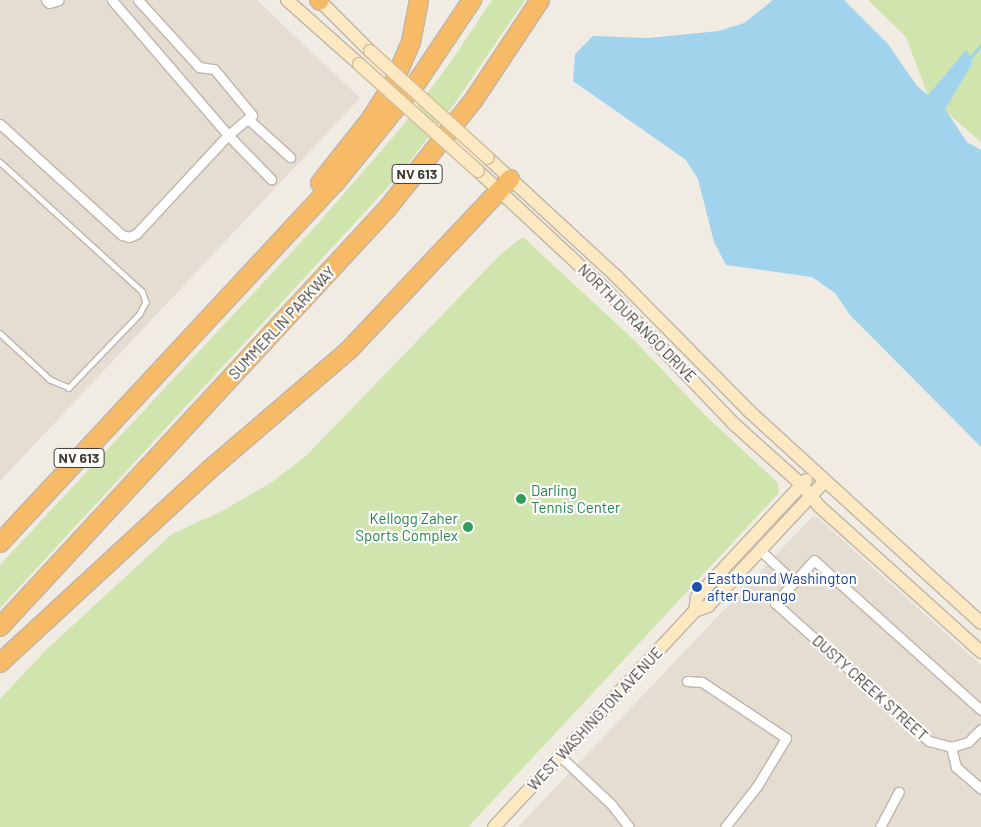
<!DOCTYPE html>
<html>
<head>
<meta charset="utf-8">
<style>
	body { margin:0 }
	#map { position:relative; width:981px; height:827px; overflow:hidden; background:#f1ece3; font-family:Barlow,sans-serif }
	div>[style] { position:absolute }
	.residential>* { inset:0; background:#e5ddd2 }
	.green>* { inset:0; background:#d0e4ad }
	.water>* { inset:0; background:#a1d4ec }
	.stream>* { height:3px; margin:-1.5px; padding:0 1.5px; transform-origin:1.5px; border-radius:1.5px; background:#a1d4ec }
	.roads { filter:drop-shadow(1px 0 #bfb5a9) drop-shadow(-1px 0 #bfb5a9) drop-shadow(0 1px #bfb5a9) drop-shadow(0 -1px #bfb5a9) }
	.lane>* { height:4.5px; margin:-2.25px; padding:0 2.25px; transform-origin:2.25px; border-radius:2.25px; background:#fff }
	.street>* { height:9px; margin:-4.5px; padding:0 4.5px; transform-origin:4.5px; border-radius:4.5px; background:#fff }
	.secondary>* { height:12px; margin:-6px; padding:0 6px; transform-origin:6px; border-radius:6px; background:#fce9c2 }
	.highway>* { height:18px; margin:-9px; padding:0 9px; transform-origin:9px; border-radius:9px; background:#f7bb68 }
	.bridges { filter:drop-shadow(1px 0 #d2bd97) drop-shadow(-1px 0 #d2bd97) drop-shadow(0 1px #d2bd97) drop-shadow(0 -1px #d2bd97) }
	.secondary-bridge>* { height:12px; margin:-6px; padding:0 6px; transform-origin:6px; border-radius:6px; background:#fce9c2 }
	.dots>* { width:14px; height:14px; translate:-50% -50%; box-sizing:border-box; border:2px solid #fff; border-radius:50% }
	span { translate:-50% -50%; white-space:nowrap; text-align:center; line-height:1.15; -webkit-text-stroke:4.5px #fff; paint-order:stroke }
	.shield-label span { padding:1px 4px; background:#fff; border:1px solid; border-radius:4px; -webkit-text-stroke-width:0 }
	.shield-label { font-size:14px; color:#423b34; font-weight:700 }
	.street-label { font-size:15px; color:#423b34 }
	.leisure-label { font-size:15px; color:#27864d }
	.left { translate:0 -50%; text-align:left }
	.right { translate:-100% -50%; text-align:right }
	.transit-label { font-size:15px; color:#164399 }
</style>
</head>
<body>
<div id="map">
	<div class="residential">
		<div style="clip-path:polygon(0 0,257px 0,360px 98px,0 481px)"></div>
		<div style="clip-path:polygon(812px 517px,818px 518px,981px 665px,981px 827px,518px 827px)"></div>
	</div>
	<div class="green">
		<div style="clip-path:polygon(492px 0,525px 0,455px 103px,399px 175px,0 608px,0 565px,315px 227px,401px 128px,450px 63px)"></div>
		<div style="clip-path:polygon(868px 0,981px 0,981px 142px,928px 96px,906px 37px)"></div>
		<div style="clip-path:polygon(523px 237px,635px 341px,705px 415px,778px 483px,779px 493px,468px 827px,0 827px,0 699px,46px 650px,172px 534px,222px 511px,272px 482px,306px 456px,501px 254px)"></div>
	</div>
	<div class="water">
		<div style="clip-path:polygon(773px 0,844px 0,888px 44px,917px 86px,928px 95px,966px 50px,971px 57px,972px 64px,945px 109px,967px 142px,981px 150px,981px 447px,850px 315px,835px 293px,812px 277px,726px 265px,714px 242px,698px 179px,686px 160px,573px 81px,575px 54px,593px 36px,648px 38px,719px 31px,744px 23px)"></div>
	</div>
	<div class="stream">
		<div style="left:971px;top:57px;width:16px;rotate:-50deg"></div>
	</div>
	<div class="roads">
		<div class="lane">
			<div style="left:0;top:162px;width:192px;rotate:42.3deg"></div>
			<div style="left:142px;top:291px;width:12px;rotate:70deg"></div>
			<div style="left:146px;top:302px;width:13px;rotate:117deg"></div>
			<div style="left:140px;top:314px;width:103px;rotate:133.8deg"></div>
			<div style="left:69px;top:388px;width:21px;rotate:-157deg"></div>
			<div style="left:50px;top:380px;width:68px;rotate:-137.4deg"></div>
		</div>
		<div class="street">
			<div style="left:46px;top:0;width:4px;rotate:45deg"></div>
			<div style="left:49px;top:3px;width:10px;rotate:-17deg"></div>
			<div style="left:138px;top:0;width:91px;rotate:47.7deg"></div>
			<div style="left:199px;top:67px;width:15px;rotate:8deg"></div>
			<div style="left:214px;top:69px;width:60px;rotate:50.4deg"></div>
			<div style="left:252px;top:115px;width:31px;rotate:140deg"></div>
			<div style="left:228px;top:135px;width:62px;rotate:45.7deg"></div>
			<div style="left:248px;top:119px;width:57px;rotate:42.1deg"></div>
			<div style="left:0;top:124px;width:165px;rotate:42.3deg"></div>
			<div style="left:122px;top:235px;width:7px;rotate:16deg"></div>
			<div style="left:129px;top:237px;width:8px;rotate:-23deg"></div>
			<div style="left:136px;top:234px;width:135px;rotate:-47.1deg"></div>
			<div style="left:228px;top:135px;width:178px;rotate:-130.7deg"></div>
			<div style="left:760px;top:550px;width:47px;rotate:43.3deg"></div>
			<div style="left:687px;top:681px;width:15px;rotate:4deg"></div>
			<div style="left:702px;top:682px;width:101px;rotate:33.7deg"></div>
			<div style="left:786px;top:738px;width:56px;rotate:121.1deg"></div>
			<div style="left:757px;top:786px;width:52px;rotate:128deg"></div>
			<div style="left:981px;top:710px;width:224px;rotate:-138.1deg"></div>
			<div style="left:814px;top:560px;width:58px;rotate:132.2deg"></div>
			<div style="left:775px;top:603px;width:207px;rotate:41.9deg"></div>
			<div style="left:929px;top:741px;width:23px;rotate:15deg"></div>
			<div style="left:951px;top:747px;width:18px;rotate:-16deg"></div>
			<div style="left:968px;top:742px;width:18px;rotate:-45deg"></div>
			<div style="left:951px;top:747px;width:21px;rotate:76deg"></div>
			<div style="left:956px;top:767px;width:33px;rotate:41deg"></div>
			<div style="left:560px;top:756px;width:70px;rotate:43.3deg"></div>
			<div style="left:611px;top:804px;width:29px;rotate:52deg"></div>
			<div style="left:880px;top:827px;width:40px;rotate:-62deg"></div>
		</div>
		<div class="secondary">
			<div style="left:287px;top:0;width:96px;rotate:41.6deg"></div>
			<div style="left:319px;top:0;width:72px;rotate:45deg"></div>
			<div style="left:488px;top:158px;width:173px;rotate:42.7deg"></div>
			<div style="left:615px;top:275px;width:191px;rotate:45.4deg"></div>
			<div style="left:749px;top:411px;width:314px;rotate:42.4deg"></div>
			<div style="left:478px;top:171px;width:171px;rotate:42.9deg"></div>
			<div style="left:603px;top:287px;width:190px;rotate:46.3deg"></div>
			<div style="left:734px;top:424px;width:91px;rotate:41.9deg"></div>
			<div style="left:802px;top:485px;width:27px;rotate:51deg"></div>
			<div style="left:819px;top:506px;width:218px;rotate:42deg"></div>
			<div style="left:695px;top:611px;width:14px;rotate:-82deg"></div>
			<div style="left:697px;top:597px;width:160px;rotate:-47deg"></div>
			<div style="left:494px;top:827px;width:295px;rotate:-47.1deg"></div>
			<div style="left:695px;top:611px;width:14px;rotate:-21deg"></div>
			<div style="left:708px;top:606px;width:171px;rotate:-46.9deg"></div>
		</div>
		<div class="highway">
			<div style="left:319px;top:0;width:1px;rotate:45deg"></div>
			<div style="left:320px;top:183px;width:80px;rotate:-51.6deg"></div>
			<div style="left:370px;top:120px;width:43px;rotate:-57.4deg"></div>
			<div style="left:393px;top:84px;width:46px;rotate:-66.8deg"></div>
			<div style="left:411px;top:42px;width:43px;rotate:-79.2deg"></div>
			<div style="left:0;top:543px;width:492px;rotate:-47.1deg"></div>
			<div style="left:335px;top:183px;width:130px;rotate:-50.9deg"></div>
			<div style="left:417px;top:82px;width:99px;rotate:-56.1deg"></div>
			<div style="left:0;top:627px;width:570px;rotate:-47.21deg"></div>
			<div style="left:387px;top:209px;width:138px;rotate:-51.5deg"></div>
			<div style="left:473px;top:101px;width:121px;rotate:-56.4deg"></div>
			<div style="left:0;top:663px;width:284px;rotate:-42.7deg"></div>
			<div style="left:209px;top:470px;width:184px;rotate:-40.6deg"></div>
			<div style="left:349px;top:350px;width:235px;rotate:-46.7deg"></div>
		</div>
	</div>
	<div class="bridges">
		<div class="secondary-bridge">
			<div style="left:370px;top:51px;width:159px;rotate:42.2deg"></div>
			<div style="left:359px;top:64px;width:160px;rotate:42deg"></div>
		</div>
	</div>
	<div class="dots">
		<div style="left:521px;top:499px;background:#2e9e5b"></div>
		<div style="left:468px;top:527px;background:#2e9e5b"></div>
		<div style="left:697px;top:587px;background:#1a4fb4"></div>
	</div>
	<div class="shield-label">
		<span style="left:417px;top:174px">NV 613</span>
		<span style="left:79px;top:458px">NV 613</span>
	</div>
	<div class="street-label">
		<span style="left:282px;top:323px;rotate:-47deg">SUMMERLIN PARKWAY</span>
		<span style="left:637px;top:323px;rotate:45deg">NORTH DURANGO DRIVE</span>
		<span style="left:870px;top:688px;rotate:42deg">DUSTY CREEK STREET</span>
		<span style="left:595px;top:719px;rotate:-47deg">WEST WASHINGTON AVENUE</span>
	</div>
	<div class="leisure-label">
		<span class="left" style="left:531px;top:499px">Darling<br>Tennis Center</span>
		<span class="right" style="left:458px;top:527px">Kellogg Zaher<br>Sports Complex</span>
	</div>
	<div class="transit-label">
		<span class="left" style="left:707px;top:587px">Eastbound Washington<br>after Durango</span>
	</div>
</div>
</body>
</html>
